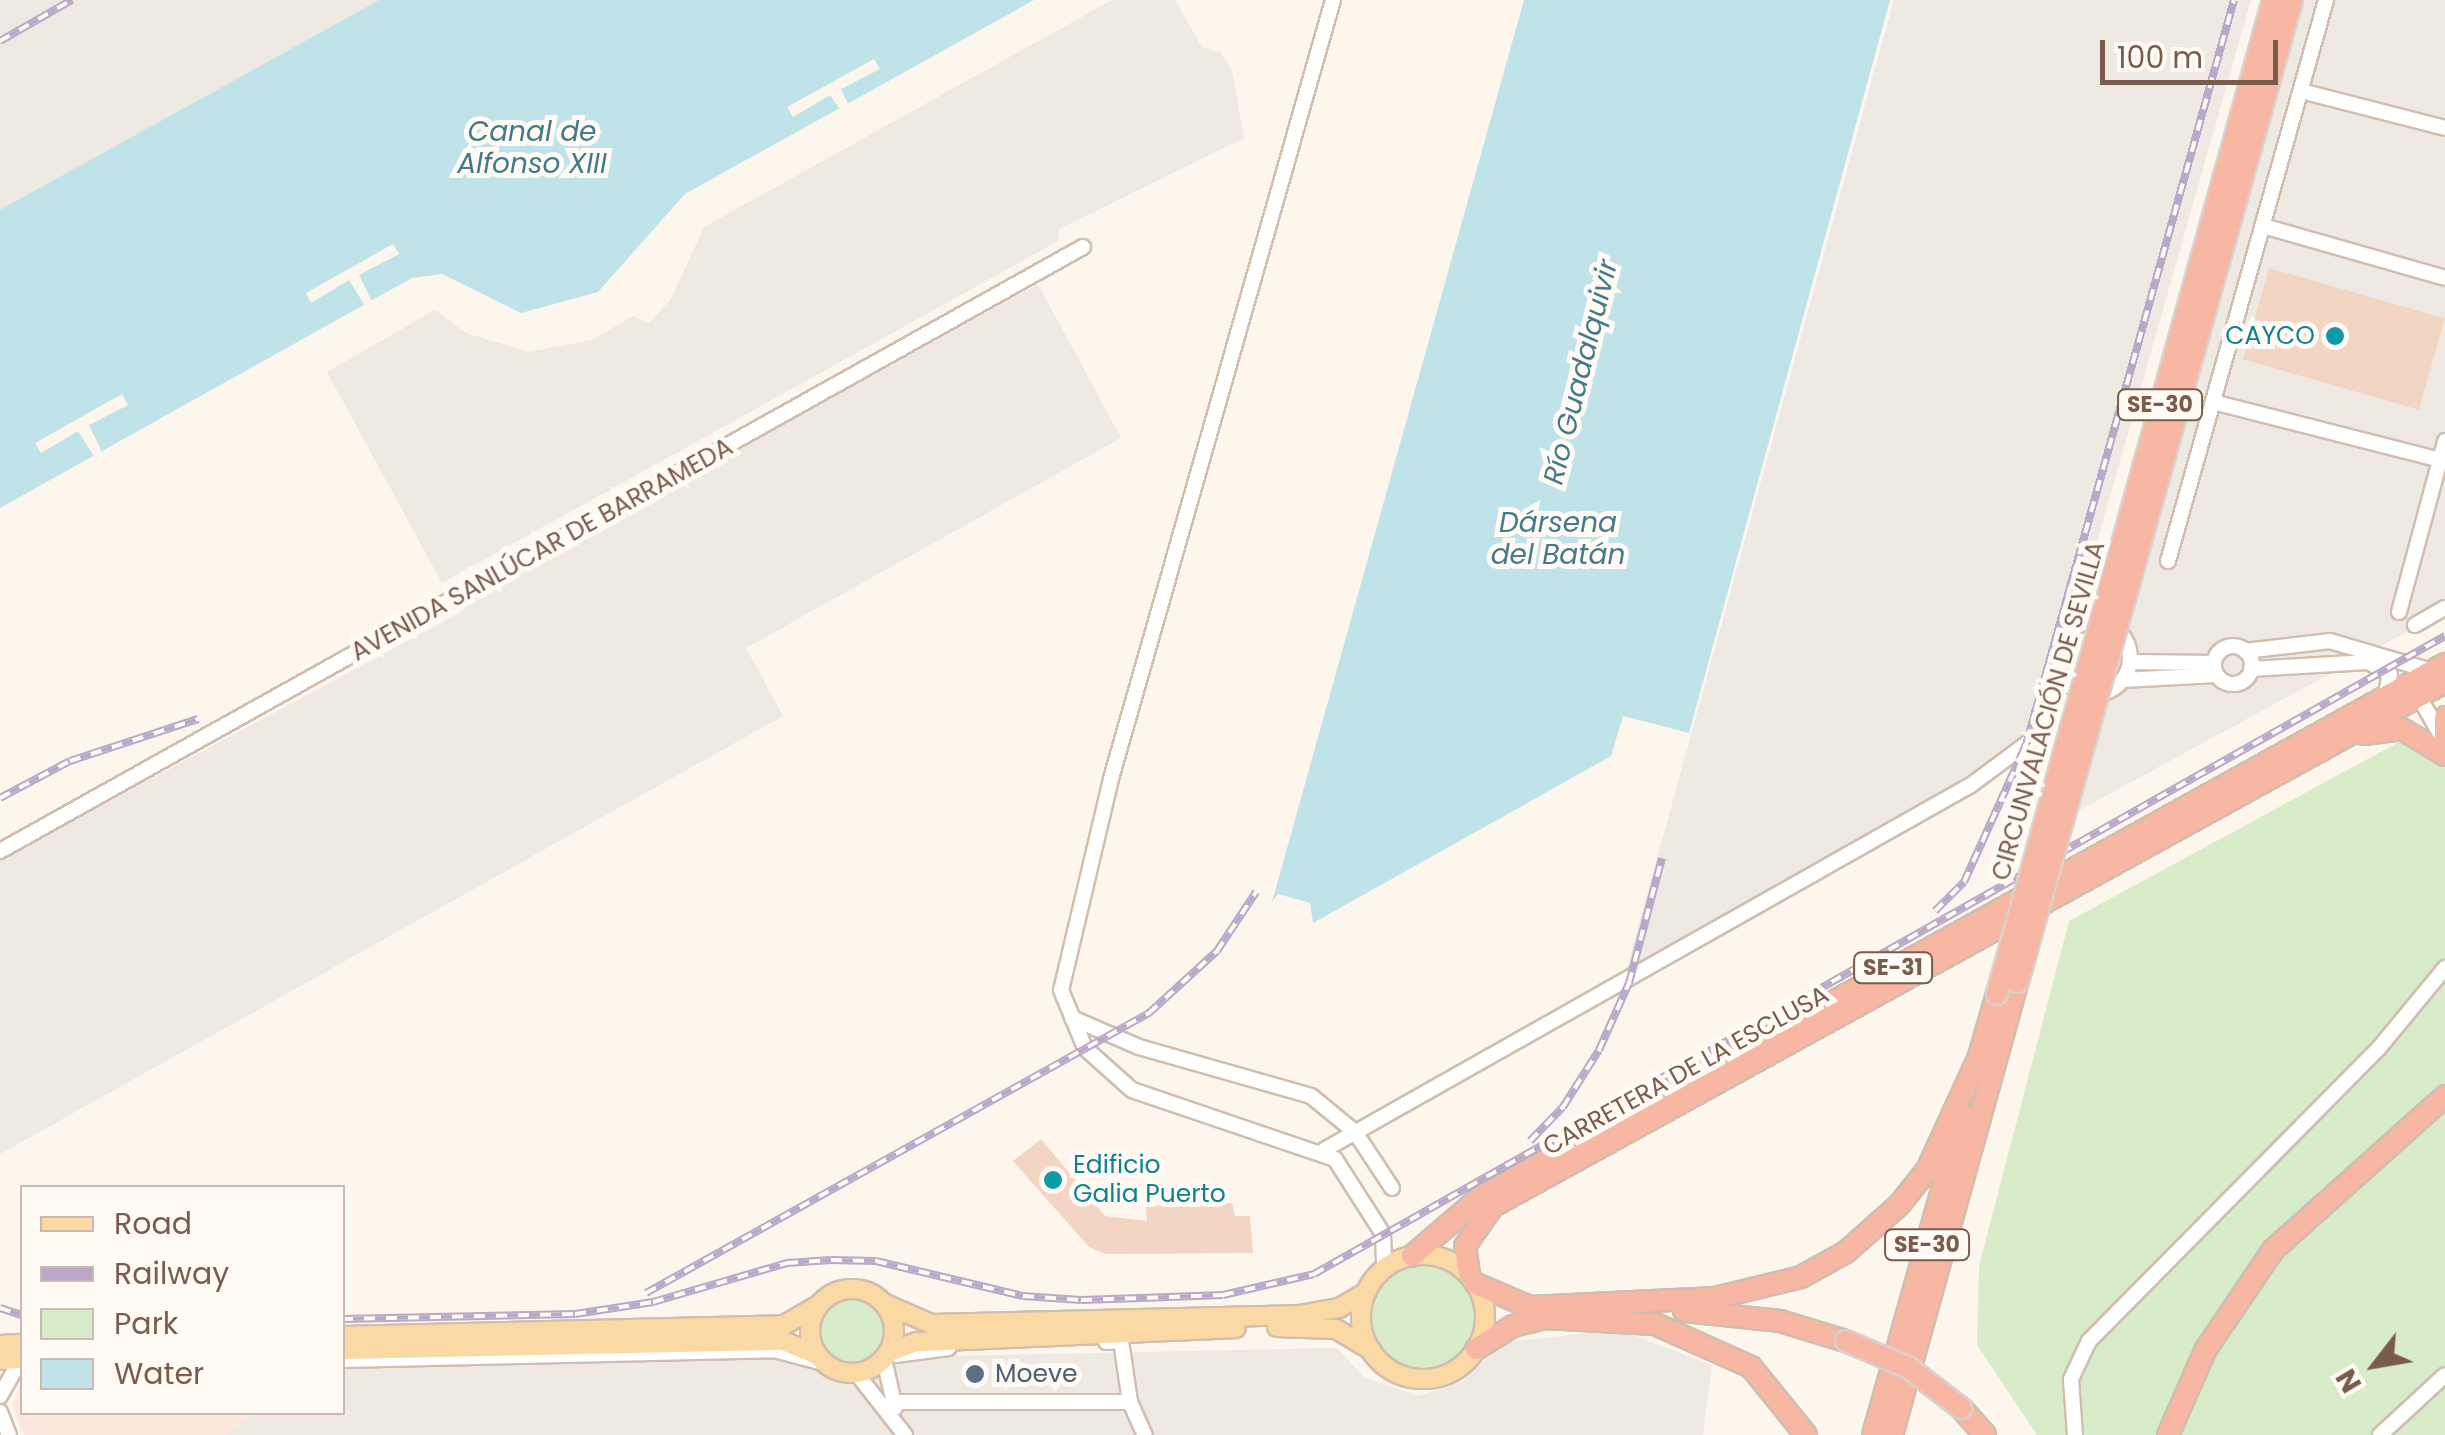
<!DOCTYPE html>
<html>
<head>
<meta charset="utf-8">
<style>
	body { margin:0 }
	#map { position:relative; width:2445px; height:1435px; overflow:hidden; background:#fdf6ec; font-family:Poppins,sans-serif }
	div>[style] { position:absolute }
	.commercial>* { inset:0; background:#fde8e0 }
	.industrial>* { inset:0; background:#efe9e4 }
	.green>* { inset:0; background:#d8ecc9 }
	.round { border-radius:50% }
	.water>* { inset:0; background:#bfe3e8 }
	.pier>* { inset:0; background:#fdf6ec }
	.building>* { inset:0; background:#f3d5c3; transform-origin:0 0 }
	.roads { filter:drop-shadow(2px 0 #d1beb0) drop-shadow(-2px 0 #d1beb0) drop-shadow(0 2px #d1beb0) drop-shadow(0 -2px #d1beb0) }
	.minor>* { height:14px; margin:-7px; padding:0 7px; transform-origin:7px; border-radius:7px; background:#fff }
	.minor>.ring { margin:-7px; padding:0; box-sizing:content-box; background:none; border:14px solid #fff; border-radius:50% }
	.major>* { height:18px; margin:-9px; padding:0 9px; transform-origin:9px; border-radius:9px; background:#fbd9a5 }
	.major>.ring { margin:-9px; padding:0; box-sizing:content-box; background:none; border:18px solid #fbd9a5; border-radius:50% }
	.highway>* { height:20px; margin:-10px; padding:0 10px; transform-origin:10px; border-radius:10px; background:#f7b7a3 }
	.rail>* { height:8px; margin-top:-4px; transform-origin:0; background:repeating-linear-gradient(90deg,#fffaf3 0 11px,#b9a8c9 0 22px); box-sizing:border-box; border-block:2px solid #b9a8c9 }
	.bridges { filter:drop-shadow(2px 0 #dad1cd) drop-shadow(-2px 0 #dad1cd) drop-shadow(0 2px #dad1cd) drop-shadow(0 -2px #dad1cd) }
	.highway-bridge>* { height:20px; margin:-10px; padding:0 10px; transform-origin:10px; border-radius:10px; background:#f7b7a3 }
	.dots>* { width:28px; height:28px; translate:-50% -50%; box-sizing:border-box; border:5px solid #fffaf3; border-radius:50% }
	span { translate:-50% -50%; white-space:nowrap; text-align:center; line-height:1.15; -webkit-text-stroke:10px #fffaf3; paint-order:stroke }
	.shield-label span { padding:2px 8px; background:#fffaf3; border:2px solid; border-radius:8px; -webkit-text-stroke-width:0 }
	.shield-label { font-size:22px; color:#7a5c4d; font-weight:700 }
	.culture-label { font-size:25px; color:#0d838f }
	.right { translate:-100% -50%; text-align:right }
	.left { translate:0 -50%; text-align:left }
	.street-label { font-size:25px; color:#7a5c4d }
	.service-label { font-size:25px; color:#4e5e75 }
	.water-label { font-size:28px; color:#437c86; font-style:italic }
	.legend { position:absolute; left:20px; top:1185px; width:325px; height:230px; box-sizing:border-box; background:#fffaf3; border:2px solid #cabbb1; margin:0; padding:12px 18px; list-style:none; font-size:30px; color:#7a5c4d }
	.legend li { display:flex; align-items:center; gap:20px; height:50px }
	.legend b { width:50px; border:2px solid #cabbb1 }
	.north { position:absolute; left:2325px; top:1315px; width:100px; height:100px; -webkit-text-stroke:8px #fffaf3; paint-order:stroke; rotate:239deg; font-size:28px; font-weight:700; line-height:40px; text-align:center; color:#7a5c4d }
	.north::after { content:''; display:block; margin:auto; width:35px; height:45px; background:#7a5c4d; clip-path:polygon(50% 0,100% 100%,50% 72%,0 100%) }
	.scale { position:absolute; left:2100px; top:40px; width:178px; height:45px; box-sizing:border-box; border:5px solid #7a5c4d; border-top:0; padding-left:12px; font-size:30px; line-height:35px; white-space:nowrap; color:#7a5c4d; -webkit-text-stroke:8px #fffaf3; paint-order:stroke }
</style>
</head>
<body>
<div id="map">
	<div class="commercial">
		<div style="clip-path:polygon(22px 1381px,22px 1412px,255px 1413px,225px 1435px,24px 1435px,12px 1405px)"></div>
	</div>
	<div class="industrial">
		<div style="clip-path:polygon(0 0,379px 0,0 211px)"></div>
		<div style="clip-path:polygon(1112px 0,1175px 0,1202px 47px,1221px 53px,1232px 71px,1244px 138px,1059px 229px,1058px 241px,442px 583px,327px 372px,435px 310px,466px 333px,529px 352px,592px 340px,633px 316px,649px 323px,671px 299px,704px 227px)"></div>
		<div style="clip-path:polygon(1894px 0,2251px 0,2045px 725px,1972px 779px,1625px 974px)"></div>
		<div style="clip-path:polygon(2304px 0,2445px 0,2445px 611px,2078px 811px)"></div>
		<div style="clip-path:polygon(1038px 284px,1121px 438px,746px 648px,783px 716px,0 1154px,0 860px,465px 610px,462px 603px)"></div>
		<div style="clip-path:polygon(1619px 1330px,1712px 1365px,1703px 1435px,225px 1435px,255px 1413px,342px 1412px,343px 1368px,1337px 1348px,1364px 1377px,1418px 1396px,1461px 1383px,1505px 1342px)"></div>
	</div>
	<div class="green">
		<div style="clip-path:polygon(2445px 717px,2445px 1435px,2037px 1435px,1977px 1345px,1979px 1266px,2069px 921px)"></div>
		<div class="round" style="left:1371px;top:1265px;width:106px;height:106px"></div>
		<div class="round" style="left:817px;top:1297px;width:68px;height:68px"></div>
	</div>
	<div class="water">
		<div style="clip-path:polygon(379px 0,1034px 0,685px 194px,598px 292px,521px 313px,442px 274px,412px 278px,0 508px,0 210px)"></div>
		<div style="clip-path:polygon(1524px 0,1890px 0,1689px 733px,1623px 716px,1611px 756px,1313px 923px,1310px 903px,1278px 894px,1272px 902px)"></div>
	</div>
	<div class="pier">
		<div style="clip-path:polygon(874px 59px,880px 69px,841px 89px,851px 110px,843px 114px,830px 95px,793px 117px,787px 107px)"></div>
		<div style="clip-path:polygon(393px 244px,399px 254px,359px 275px,372px 301px,365px 306px,349px 280px,311px 303px,306px 293px)"></div>
		<div style="clip-path:polygon(122px 394px,128px 405px,89px 425px,102px 452px,94px 456px,78px 431px,41px 453px,35px 443px)"></div>
	</div>
	<div class="building">
		<div style="left:2269px;top:268px;width:183px;height:95px;rotate:16deg"></div>
		<div style="clip-path:polygon(1041px 1139px,1105px 1216px,1147px 1221px,1146px 1206px,1232px 1203px,1235px 1216px,1250px 1216px,1253px 1253px,1106px 1254px,1089px 1247px,1013px 1161px)"></div>
	</div>
	<div class="roads">
		<div class="minor">
			<div style="left:1333px;top:0;width:810px;rotate:105.91deg"></div>
			<div style="left:1111px;top:779px;width:217px;rotate:103.3deg"></div>
			<div style="left:1061px;top:990px;width:63px;rotate:67.5deg"></div>
			<div style="left:1085px;top:1048px;width:63px;rotate:41.8deg"></div>
			<div style="left:1132px;top:1090px;width:214px;rotate:18.8deg"></div>
			<div style="left:1335px;top:1159px;width:89px;rotate:57.4deg"></div>
			<div style="left:1383px;top:1234px;width:35px;rotate:88deg"></div>
			<div style="left:2301px;top:91px;width:149px;rotate:14.4deg"></div>
			<div style="left:2263px;top:226px;width:189px;rotate:15.9deg"></div>
			<div style="left:2213px;top:402px;width:234px;rotate:14.3deg"></div>
			<div style="left:2168px;top:561px;width:583px;rotate:-74.27deg"></div>
			<div style="left:2399px;top:612px;width:177px;rotate:-74.9deg"></div>
			<div class="ring" style="left:2058px;top:622px;width:58px;height:58px"></div>
			<div style="left:2415px;top:625px;width:34px;rotate:-30deg"></div>
			<div class="ring" style="left:2214px;top:646px;width:24px;height:24px"></div>
			<div style="left:2245px;top:651px;width:86px;rotate:-6.7deg"></div>
			<div style="left:2330px;top:641px;width:105px;rotate:16.5deg"></div>
			<div style="left:2130px;top:662px;width:83px;rotate:0.7deg"></div>
			<div style="left:2251px;top:669px;width:117px;rotate:-3.4deg"></div>
			<div style="left:2368px;top:662px;width:25px;rotate:29deg"></div>
			<div style="left:2390px;top:674px;width:24px;rotate:102deg"></div>
			<div style="left:2123px;top:680px;width:93px;rotate:-3.1deg"></div>
			<div style="left:2414px;top:688px;width:59px;rotate:60.4deg"></div>
			<div style="left:0;top:851px;width:1240px;rotate:-29.15deg"></div>
			<div style="left:1072px;top:1018px;width:73px;rotate:23.4deg"></div>
			<div style="left:1139px;top:1047px;width:179px;rotate:15.9deg"></div>
			<div style="left:1311px;top:1096px;width:57px;rotate:39.3deg"></div>
			<div style="left:1355px;top:1132px;width:67px;rotate:56.5deg"></div>
			<div style="left:1324px;top:1150px;width:743px;rotate:-29.43deg"></div>
			<div style="left:1971px;top:785px;width:92px;rotate:-36.6deg"></div>
			<div style="left:2045px;top:730px;width:58px;rotate:-74.1deg"></div>
			<div style="left:1106px;top:1342px;width:15px;rotate:-4deg"></div>
			<div style="left:1121px;top:1341px;width:62px;rotate:81.6deg"></div>
			<div style="left:896px;top:1355px;width:53px;rotate:-7.5deg"></div>
			<div style="left:884px;top:1359px;width:50px;rotate:77.3deg"></div>
			<div style="left:342px;top:1360px;width:432px;rotate:-1.3deg"></div>
			<div style="left:774px;top:1350px;width:52px;rotate:14.6deg"></div>
			<div style="left:857px;top:1374px;width:78px;rotate:51.8deg"></div>
			<div style="left:0;top:1396px;width:43px;rotate:-60.4deg"></div>
			<div style="left:893px;top:1402px;width:237px"></div>
			<div style="left:1130px;top:1402px;width:36px;rotate:66deg"></div>
			<div style="left:0;top:1412px;width:25px;rotate:69deg"></div>
			<div style="left:2075px;top:1435px;width:56px;rotate:-94.1deg"></div>
			<div style="left:2071px;top:1379px;width:42px;rotate:-64.7deg"></div>
			<div style="left:2089px;top:1341px;width:412px;rotate:-45.3deg"></div>
			<div style="left:2379px;top:1048px;width:104px;rotate:-50.5deg"></div>
			<div style="left:2380px;top:1435px;width:88px;rotate:-42.7deg"></div>
		</div>
		<div class="major">
			<div class="ring" style="left:1361px;top:1255px;width:106px;height:106px"></div>
			<div class="ring" style="left:810px;top:1289px;width:66px;height:66px"></div>
			<div style="left:883px;top:1303px;width:52px;rotate:23.6deg"></div>
			<div style="left:931px;top:1324px;width:368px;rotate:-1.4deg"></div>
			<div style="left:1299px;top:1315px;width:41px;rotate:-9.9deg"></div>
			<div style="left:1339px;top:1308px;width:32px;rotate:-30deg"></div>
			<div style="left:1277px;top:1327px;width:59px;rotate:1.9deg"></div>
			<div style="left:1336px;top:1329px;width:41px;rotate:31deg"></div>
			<div style="left:342px;top:1336px;width:442px;rotate:-1.4deg"></div>
			<div style="left:784px;top:1325px;width:38px;rotate:-30deg"></div>
			<div style="left:0;top:1345px;width:22px;rotate:-3deg"></div>
			<div style="left:342px;top:1350px;width:441px;rotate:-1.2deg"></div>
			<div style="left:783px;top:1341px;width:35px;rotate:22deg"></div>
			<div style="left:889px;top:1352px;width:30px;rotate:-20deg"></div>
			<div style="left:917px;top:1342px;width:319px;rotate:-2.5deg"></div>
			<div style="left:0;top:1360px;width:22px;rotate:-3deg"></div>
		</div>
		<div class="highway">
			<div style="left:2445px;top:717px;width:18px;rotate:90deg"></div>
			<div style="left:2364px;top:734px;width:38px;rotate:-7deg"></div>
			<div style="left:2402px;top:729px;width:50px;rotate:31.2deg"></div>
			<div style="left:1976px;top:1067px;width:76px;rotate:-74deg"></div>
			<div style="left:1412px;top:1256px;width:92px;rotate:-40.6deg"></div>
			<div style="left:1482px;top:1196px;width:1100px;rotate:-28.92deg"></div>
			<div style="left:1469px;top:1274px;width:28px;rotate:-98deg"></div>
			<div style="left:1465px;top:1246px;width:49px;rotate:-55deg"></div>
			<div style="left:1493px;top:1206px;width:1087px;rotate:-28.83deg"></div>
			<div style="left:1476px;top:1284px;width:59px;rotate:23.1deg"></div>
			<div style="left:1530px;top:1307px;width:185px;rotate:-2.8deg"></div>
			<div style="left:1715px;top:1298px;width:89px;rotate:-13.7deg"></div>
			<div style="left:1801px;top:1277px;width:51px;rotate:-29.1deg"></div>
			<div style="left:1846px;top:1252px;width:72px;rotate:-41.6deg"></div>
			<div style="left:1900px;top:1204px;width:43px;rotate:-51.5deg"></div>
			<div style="left:1927px;top:1170px;width:127px;rotate:-65.3deg"></div>
			<div style="left:1684px;top:1311px;width:97px;rotate:5.9deg"></div>
			<div style="left:1780px;top:1321px;width:69px;rotate:16.9deg"></div>
			<div style="left:1476px;top:1349px;width:44px;rotate:-31.9deg"></div>
			<div style="left:1513px;top:1326px;width:32px;rotate:-14deg"></div>
			<div style="left:1544px;top:1318px;width:111px;rotate:3.1deg"></div>
			<div style="left:1655px;top:1324px;width:105px;rotate:24.1deg"></div>
			<div style="left:1751px;top:1367px;width:87px;rotate:51deg"></div>
			<div style="left:1961px;top:1408px;width:36px;rotate:48deg"></div>
			<div style="left:1873px;top:1435px;width:333px;rotate:-74.3deg"></div>
			<div style="left:1892px;top:1435px;width:470px;rotate:-74.5deg"></div>
			<div style="left:2168px;top:1435px;width:94px;rotate:-66.2deg"></div>
			<div style="left:2206px;top:1349px;width:120px;rotate:-55.9deg"></div>
			<div style="left:2273px;top:1250px;width:231px;rotate:-41.8deg"></div>
		</div>
	</div>
	<div class="rail">
		<div style="left:0;top:41px;width:83px;rotate:-29.7deg"></div>
		<div style="left:0;top:798px;width:79px;rotate:-27.9deg"></div>
		<div style="left:70px;top:761px;width:135px;rotate:-18.2deg"></div>
		<div style="left:1935px;top:911px;width:41px;rotate:-45deg"></div>
		<div style="left:1964px;top:882px;width:150px;rotate:-65.7deg"></div>
		<div style="left:2026px;top:745px;width:773px;rotate:-74.4deg"></div>
		<div style="left:1530px;top:1141px;width:47px;rotate:-45.9deg"></div>
		<div style="left:1563px;top:1107px;width:67px;rotate:-57.7deg"></div>
		<div style="left:1599px;top:1050px;width:73px;rotate:-65.9deg"></div>
		<div style="left:1629px;top:983px;width:129px;rotate:-75.2deg"></div>
		<div style="left:646px;top:1293px;width:576px;rotate:-29.1deg"></div>
		<div style="left:1149px;top:1013px;width:92px;rotate:-42.4deg"></div>
		<div style="left:1217px;top:951px;width:71px;rotate:-56.5deg"></div>
		<div style="left:0;top:1308px;width:23px;rotate:18deg"></div>
		<div style="left:342px;top:1319px;width:233px;rotate:-1.2deg"></div>
		<div style="left:575px;top:1314px;width:79px;rotate:-8.7deg"></div>
		<div style="left:653px;top:1302px;width:140px;rotate:-16.2deg"></div>
		<div style="left:787px;top:1263px;width:44px;rotate:-3.9deg"></div>
		<div style="left:831px;top:1260px;width:45px;rotate:1.3deg"></div>
		<div style="left:876px;top:1261px;width:151px;rotate:13.4deg"></div>
		<div style="left:1023px;top:1296px;width:58px;rotate:3.9deg"></div>
		<div style="left:1081px;top:1300px;width:142px;rotate:-2deg"></div>
		<div style="left:1223px;top:1295px;width:93px;rotate:-13deg"></div>
		<div style="left:1314px;top:1274px;width:1299px;rotate:-29.43deg"></div>
	</div>
	<div class="bridges">
		<div class="highway-bridge">
			<div style="left:2018px;top:982px;width:1020px;rotate:-74.41deg"></div>
			<div style="left:1997px;top:994px;width:1032px;rotate:-74.48deg"></div>
			<div style="left:1846px;top:1341px;width:69px;rotate:23.2deg"></div>
			<div style="left:1909px;top:1368px;width:66px;rotate:37.6deg"></div>
		</div>
	</div>
	<div class="dots">
		<div style="left:2335px;top:336px;background:#0f9aa8"></div>
		<div style="left:1053px;top:1180px;background:#0f9aa8"></div>
		<div style="left:975px;top:1374px;background:#5c6f8a"></div>
	</div>
	<div class="shield-label">
		<span style="left:2160px;top:405px">SE-30</span>
		<span style="left:1893px;top:968px">SE-31</span>
		<span style="left:1927px;top:1245px">SE-30</span>
	</div>
	<div class="culture-label">
		<span class="right" style="left:2315px;top:336px">CAYCO</span>
		<span class="left" style="left:1073px;top:1180px">Edificio<br>Galia Puerto</span>
	</div>
	<div class="street-label">
		<span style="left:542px;top:550px;rotate:-29deg">AVENIDA SANLÚCAR DE BARRAMEDA</span>
		<span style="left:2049px;top:711px;rotate:-74deg">CIRCUNVALACIÓN DE SEVILLA</span>
		<span style="left:1686px;top:1071px;rotate:-29deg">CARRETERA DE LA ESCLUSA</span>
	</div>
	<div class="service-label">
		<span class="left" style="left:995px;top:1374px">Moeve</span>
	</div>
	<div class="water-label">
		<span style="left:532px;top:148px">Canal de<br>Alfonso XIII</span>
		<span style="left:1581px;top:372px;rotate:-76deg">Río Guadalquivir</span>
		<span style="left:1558px;top:539px">Dársena<br>del Batán</span>
	</div>
	<ul class="legend">
	<li><b style="height:12px;background:#fbd9a5"></b>Road</li>
	<li><b style="height:12px;background:#b9a8c9"></b>Railway</li>
	<li><b style="height:28px;background:#d8ecc9"></b>Park</li>
	<li><b style="height:28px;background:#bfe3e8"></b>Water</li>
	</ul>
	<div class="north">N</div>
	<div class="scale">100 m</div>
</div>
</body>
</html>
